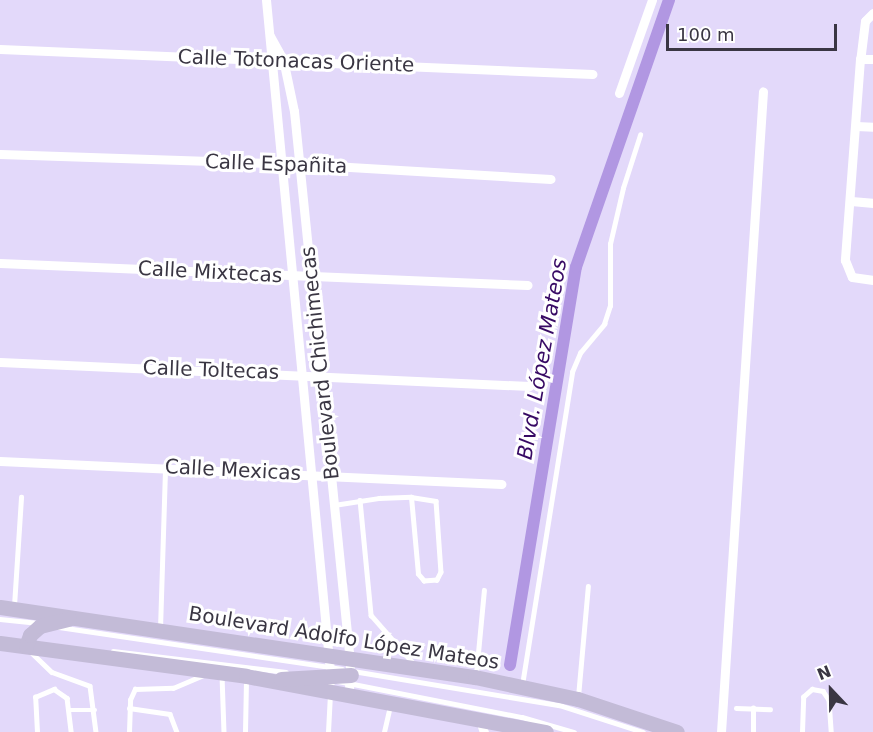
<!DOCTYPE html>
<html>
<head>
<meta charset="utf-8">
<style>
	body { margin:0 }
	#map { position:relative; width:873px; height:732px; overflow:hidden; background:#e3d9fa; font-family:"DejaVu Sans",sans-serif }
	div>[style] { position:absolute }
	.canal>* { height:12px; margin:-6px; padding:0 6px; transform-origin:6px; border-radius:6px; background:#b197e2 }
	.lane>* { height:4.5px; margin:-2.25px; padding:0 2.25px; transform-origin:2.25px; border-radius:2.25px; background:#fff }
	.street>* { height:9px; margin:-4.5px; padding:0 4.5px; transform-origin:4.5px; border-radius:4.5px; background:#fff }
	.primary>* { height:15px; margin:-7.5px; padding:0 7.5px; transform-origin:7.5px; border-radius:7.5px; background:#c3bbd7 }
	span { translate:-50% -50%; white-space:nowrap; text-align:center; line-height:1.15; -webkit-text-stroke:6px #fff; paint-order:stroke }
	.street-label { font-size:20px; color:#3a3643 }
	.water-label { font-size:21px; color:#370964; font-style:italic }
	.north { position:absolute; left:801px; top:660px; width:60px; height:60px; -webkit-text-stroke:4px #fff; paint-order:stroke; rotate:338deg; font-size:16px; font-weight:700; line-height:24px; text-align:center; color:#3a3643 }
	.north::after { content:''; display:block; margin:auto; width:21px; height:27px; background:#3a3643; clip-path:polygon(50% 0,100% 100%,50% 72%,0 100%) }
	.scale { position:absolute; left:666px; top:24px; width:171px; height:27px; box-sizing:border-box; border:3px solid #3a3643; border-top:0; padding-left:8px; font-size:18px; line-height:21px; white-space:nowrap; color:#3a3643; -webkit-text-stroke:4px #fff; paint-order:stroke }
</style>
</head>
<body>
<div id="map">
	<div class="canal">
		<div style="left:510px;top:665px;width:403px;rotate:-80.6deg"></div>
		<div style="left:576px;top:267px;width:283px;rotate:-70.8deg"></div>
	</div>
	<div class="lane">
		<div style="left:360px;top:500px;width:116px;rotate:84.5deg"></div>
		<div style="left:371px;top:615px;width:65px;rotate:48.7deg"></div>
		<div style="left:334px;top:505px;width:46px;rotate:-8.8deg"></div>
		<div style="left:379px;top:498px;width:32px;rotate:-2deg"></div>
		<div style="left:411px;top:497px;width:25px;rotate:9deg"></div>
		<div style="left:436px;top:501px;width:71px;rotate:86deg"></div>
		<div style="left:441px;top:572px;width:9px;rotate:117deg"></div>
		<div style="left:437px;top:580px;width:13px;rotate:176deg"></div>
		<div style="left:424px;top:581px;width:9px;rotate:-131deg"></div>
		<div style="left:418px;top:574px;width:77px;rotate:-95.2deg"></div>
		<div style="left:14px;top:606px;width:109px;rotate:-86.3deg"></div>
		<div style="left:0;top:619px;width:36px;rotate:6deg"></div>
		<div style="left:59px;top:627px;width:286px;rotate:8.4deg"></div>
		<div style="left:160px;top:629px;width:160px;rotate:-88.2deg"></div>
		<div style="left:30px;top:651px;width:30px;rotate:44deg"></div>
		<div style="left:52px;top:672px;width:40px;rotate:20.2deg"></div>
		<div style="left:90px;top:686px;width:46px;rotate:82.6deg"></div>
		<div style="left:113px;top:651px;width:174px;rotate:6.9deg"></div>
		<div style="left:353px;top:671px;width:209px;rotate:9.4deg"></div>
		<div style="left:559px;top:705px;width:88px;rotate:17.8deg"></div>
		<div style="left:476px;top:674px;width:84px;rotate:-84.6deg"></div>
		<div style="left:222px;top:675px;width:57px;rotate:88deg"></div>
		<div style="left:338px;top:681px;width:187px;rotate:11.1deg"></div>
		<div style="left:522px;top:717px;width:54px;rotate:16.1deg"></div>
		<div style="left:522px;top:685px;width:317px;rotate:-80.9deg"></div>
		<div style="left:572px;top:372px;width:21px;rotate:-67deg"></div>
		<div style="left:580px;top:353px;width:38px;rotate:-50deg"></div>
		<div style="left:604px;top:324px;width:19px;rotate:-72deg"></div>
		<div style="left:610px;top:306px;width:62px;rotate:-90deg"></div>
		<div style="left:610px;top:244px;width:57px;rotate:-76.9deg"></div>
		<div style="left:623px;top:188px;width:56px;rotate:-72.2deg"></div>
		<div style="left:578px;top:697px;width:111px;rotate:-84.9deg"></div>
		<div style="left:129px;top:708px;width:41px;rotate:8.3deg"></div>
		<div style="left:170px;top:714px;width:19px;rotate:69deg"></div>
		<div style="left:736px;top:708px;width:34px;rotate:2deg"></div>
		<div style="left:69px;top:710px;width:26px"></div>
		<div style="left:37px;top:732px;width:35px;rotate:-93deg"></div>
		<div style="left:35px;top:697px;width:21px;rotate:-23deg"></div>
		<div style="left:54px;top:689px;width:16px;rotate:35deg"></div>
		<div style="left:67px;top:698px;width:34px;rotate:83deg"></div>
		<div style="left:129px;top:732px;width:32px;rotate:-88deg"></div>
		<div style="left:130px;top:700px;width:12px;rotate:-66deg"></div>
		<div style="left:135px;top:689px;width:38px;rotate:-2deg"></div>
		<div style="left:173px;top:688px;width:34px;rotate:-23deg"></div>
		<div style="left:245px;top:732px;width:53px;rotate:-88.9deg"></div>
		<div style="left:328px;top:732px;width:38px;rotate:-87deg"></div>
		<div style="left:384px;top:732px;width:28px;rotate:-77deg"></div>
		<div style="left:753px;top:732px;width:24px;rotate:-90deg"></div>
		<div style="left:802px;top:732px;width:35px;rotate:-88deg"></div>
		<div style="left:803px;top:697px;width:12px;rotate:-42deg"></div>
		<div style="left:812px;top:689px;width:11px;rotate:10deg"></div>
		<div style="left:823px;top:691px;width:11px;rotate:56deg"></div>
		<div style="left:829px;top:700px;width:32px;rotate:86deg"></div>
	</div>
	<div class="street">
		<div style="left:266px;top:0;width:684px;rotate:84.55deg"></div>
		<div style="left:873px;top:13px;width:11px;rotate:135deg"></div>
		<div style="left:865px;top:21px;width:38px;rotate:97deg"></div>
		<div style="left:860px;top:59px;width:202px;rotate:94.3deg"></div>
		<div style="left:845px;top:260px;width:18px;rotate:68deg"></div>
		<div style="left:852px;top:277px;width:21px;rotate:8deg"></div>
		<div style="left:270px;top:36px;width:26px;rotate:61deg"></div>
		<div style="left:283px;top:59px;width:53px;rotate:78.1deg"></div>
		<div style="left:294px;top:111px;width:554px;rotate:84.2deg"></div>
		<div style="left:350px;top:662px;width:33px;rotate:92deg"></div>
		<div style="left:0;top:49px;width:593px;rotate:2.42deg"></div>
		<div style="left:860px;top:59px;width:13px"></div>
		<div style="left:619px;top:93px;width:99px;rotate:-70.5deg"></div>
		<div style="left:856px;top:126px;width:17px;rotate:3deg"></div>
		<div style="left:0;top:154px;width:299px;rotate:1.9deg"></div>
		<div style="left:299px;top:164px;width:252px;rotate:3.4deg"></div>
		<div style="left:851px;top:201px;width:22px;rotate:5deg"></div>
		<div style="left:0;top:263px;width:528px;rotate:2.39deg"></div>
		<div style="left:0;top:362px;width:530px;rotate:2.6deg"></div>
		<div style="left:0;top:461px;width:502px;rotate:2.63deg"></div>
		<div style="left:479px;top:717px;width:16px;rotate:72deg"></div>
		<div style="left:721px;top:732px;width:642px;rotate:-86.25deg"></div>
	</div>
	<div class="primary">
		<div style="left:0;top:607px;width:480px;rotate:8.4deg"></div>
		<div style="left:475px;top:677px;width:105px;rotate:12.1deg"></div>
		<div style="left:578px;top:699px;width:104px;rotate:18.4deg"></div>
		<div style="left:0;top:643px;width:248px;rotate:7.6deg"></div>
		<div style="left:246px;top:676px;width:305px;rotate:10.6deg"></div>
		<div style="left:26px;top:646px;width:12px;rotate:-70deg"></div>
		<div style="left:30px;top:635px;width:13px;rotate:-42deg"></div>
		<div style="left:40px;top:626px;width:30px;rotate:-14deg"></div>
		<div style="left:281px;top:679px;width:70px;rotate:-3.3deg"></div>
	</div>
	<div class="street-label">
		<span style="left:296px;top:61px;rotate:2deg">Calle Totonacas Oriente</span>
		<span style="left:276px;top:164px;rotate:2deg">Calle Españita</span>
		<span style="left:210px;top:272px;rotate:3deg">Calle Mixtecas</span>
		<span style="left:320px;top:363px;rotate:-96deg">Boulevard Chichimecas</span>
		<span style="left:211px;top:370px;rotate:2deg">Calle Toltecas</span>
		<span style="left:233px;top:470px;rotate:3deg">Calle Mexicas</span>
		<span style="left:344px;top:638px;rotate:9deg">Boulevard Adolfo López Mateos</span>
	</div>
	<div class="water-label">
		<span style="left:542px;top:359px;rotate:-80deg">Blvd. López Mateos</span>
	</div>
	<div class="north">N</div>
	<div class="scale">100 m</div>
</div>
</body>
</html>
